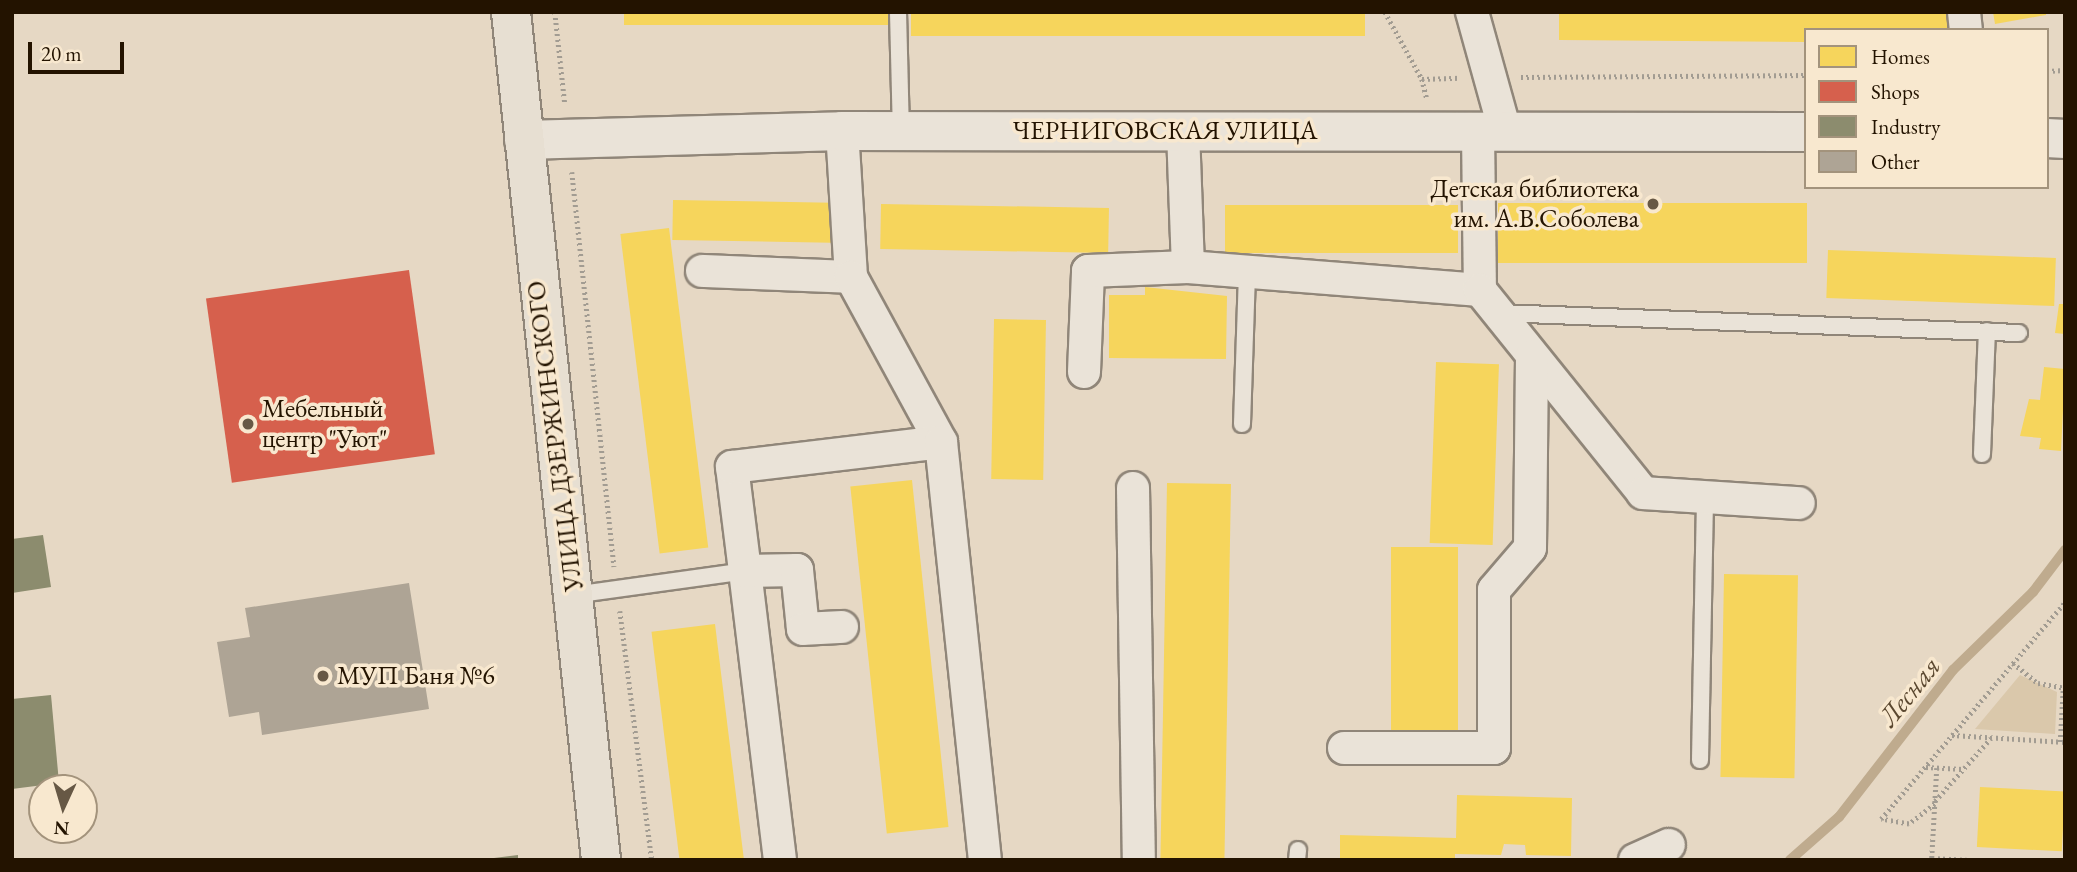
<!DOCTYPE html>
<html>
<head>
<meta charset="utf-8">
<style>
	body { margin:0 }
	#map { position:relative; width:2077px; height:872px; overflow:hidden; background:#e6d8c4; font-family:"EB Garamond",serif }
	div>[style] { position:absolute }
	.green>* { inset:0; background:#dac8ab }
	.homes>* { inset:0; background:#f6d55c; transform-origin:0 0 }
	.shops>* { inset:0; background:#d6604d; transform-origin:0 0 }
	.industry>* { inset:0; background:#8c8c6e }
	.stream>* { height:10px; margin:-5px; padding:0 5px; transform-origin:5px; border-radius:5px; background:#bfab8e }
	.building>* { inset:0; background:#aea495 }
	.path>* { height:4.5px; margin-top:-2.25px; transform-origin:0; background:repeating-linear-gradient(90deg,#a29c92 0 2px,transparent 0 5.5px) }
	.roads { filter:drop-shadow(2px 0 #908679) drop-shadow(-2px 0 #908679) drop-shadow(0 2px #908679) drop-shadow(0 -2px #908679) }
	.lane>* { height:16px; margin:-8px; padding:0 8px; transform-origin:8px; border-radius:8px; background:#eae3d8 }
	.street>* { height:32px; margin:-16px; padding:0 16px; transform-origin:16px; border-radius:16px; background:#eae3d8 }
	.secondary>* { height:38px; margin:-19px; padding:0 19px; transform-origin:19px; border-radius:19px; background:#eae3d8 }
	.primary>* { height:38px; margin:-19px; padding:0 19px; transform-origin:19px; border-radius:19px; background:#e7dfd2 }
	.dots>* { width:19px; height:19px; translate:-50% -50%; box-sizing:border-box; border:4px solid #f8e8cf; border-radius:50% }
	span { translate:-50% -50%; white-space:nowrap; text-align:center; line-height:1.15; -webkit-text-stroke:7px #f8e8cf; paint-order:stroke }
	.street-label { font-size:26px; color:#231300 }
	.poi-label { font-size:26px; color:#231300 }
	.right { translate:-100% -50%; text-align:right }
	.left { translate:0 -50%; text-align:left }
	.water-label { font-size:28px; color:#5b4830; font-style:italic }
	.frame { position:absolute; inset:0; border:14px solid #231300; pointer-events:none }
	.legend { position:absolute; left:1804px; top:28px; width:245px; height:161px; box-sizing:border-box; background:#f8e8cf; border:2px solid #a3937c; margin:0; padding:9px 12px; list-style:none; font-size:21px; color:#231300 }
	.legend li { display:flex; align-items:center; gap:14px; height:35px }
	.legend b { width:35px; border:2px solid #a3937c }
	.north { position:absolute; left:28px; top:774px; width:70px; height:70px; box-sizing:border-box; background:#f8e8cf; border:2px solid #a3937c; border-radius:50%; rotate:184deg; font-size:19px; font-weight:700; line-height:28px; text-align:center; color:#231300 }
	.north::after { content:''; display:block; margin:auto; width:24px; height:32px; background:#675845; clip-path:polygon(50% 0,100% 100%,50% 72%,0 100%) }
	.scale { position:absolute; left:28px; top:42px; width:96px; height:32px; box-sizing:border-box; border:4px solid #231300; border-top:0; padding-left:9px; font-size:21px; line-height:24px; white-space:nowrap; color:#231300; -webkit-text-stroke:5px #f8e8cf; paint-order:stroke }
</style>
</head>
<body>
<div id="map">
	<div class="green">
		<div style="clip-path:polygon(2020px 675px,2057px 692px,2055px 734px,1975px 729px)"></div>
	</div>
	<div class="homes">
		<div style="left:624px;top:12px;width:266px;height:13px"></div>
		<div style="left:911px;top:12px;width:454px;height:24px"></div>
		<div style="clip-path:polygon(1559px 12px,1948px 12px,1948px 30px,1806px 30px,1806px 42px,1559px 40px)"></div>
		<div style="clip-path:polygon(1993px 12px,2046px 12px,2046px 15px,1995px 24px)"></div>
		<div style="left:673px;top:200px;width:159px;height:40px;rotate:1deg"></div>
		<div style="left:1498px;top:203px;width:309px;height:60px"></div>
		<div style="left:881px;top:204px;width:228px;height:45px;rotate:1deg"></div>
		<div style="left:1225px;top:205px;width:233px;height:48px"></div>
		<div style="left:669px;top:228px;width:322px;height:49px;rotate:83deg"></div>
		<div style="left:1828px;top:250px;width:228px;height:48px;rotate:2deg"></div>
		<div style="clip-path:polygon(1145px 287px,1227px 296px,1226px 359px,1109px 358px,1109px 295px,1145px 295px)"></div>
		<div style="clip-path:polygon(2059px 304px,2065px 304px,2065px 334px,2055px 333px)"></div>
		<div style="left:994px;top:319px;width:52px;height:160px;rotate:1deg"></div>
		<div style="left:1436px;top:362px;width:63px;height:181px;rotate:2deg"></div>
		<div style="clip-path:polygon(2044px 367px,2065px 369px,2061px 451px,2039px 449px,2041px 438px,2020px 436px,2029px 399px,2040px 400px)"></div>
		<div style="left:912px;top:480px;width:349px;height:62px;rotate:84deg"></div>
		<div style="left:1167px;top:483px;width:64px;height:377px;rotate:1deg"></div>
		<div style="left:1391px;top:547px;width:67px;height:183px"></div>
		<div style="left:1724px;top:574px;width:74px;height:203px;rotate:1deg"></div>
		<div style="left:715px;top:624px;width:238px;height:64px;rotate:83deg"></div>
		<div style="left:1980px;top:787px;width:85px;height:60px;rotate:3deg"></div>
		<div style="clip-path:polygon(1457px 795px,1572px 798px,1571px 856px,1526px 855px,1525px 845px,1504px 844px,1501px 855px,1455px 854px,1455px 860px,1340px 860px,1340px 835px,1456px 838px)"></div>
	</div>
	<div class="shops">
		<div style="left:409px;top:270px;width:186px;height:205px;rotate:82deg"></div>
	</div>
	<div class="industry">
		<div style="clip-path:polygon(43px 535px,51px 587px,12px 593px,12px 539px)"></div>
		<div style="clip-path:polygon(51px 695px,59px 783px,12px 789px,12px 699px)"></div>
		<div style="clip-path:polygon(518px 855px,518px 860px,494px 860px,494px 858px)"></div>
	</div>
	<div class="stream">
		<div style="left:1790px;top:860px;width:65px;rotate:-41.3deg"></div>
		<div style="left:1839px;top:817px;width:186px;rotate:-52.2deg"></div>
		<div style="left:1953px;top:670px;width:112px;rotate:-44.3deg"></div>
		<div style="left:2033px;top:592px;width:53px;rotate:-52.7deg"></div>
	</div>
	<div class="building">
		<div style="clip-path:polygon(409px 583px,429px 709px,262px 735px,259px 712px,229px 717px,217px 642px,250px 637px,245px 608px)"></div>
	</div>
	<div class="path">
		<div style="left:555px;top:12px;width:93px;rotate:83.8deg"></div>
		<div style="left:1385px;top:12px;width:77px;rotate:61.1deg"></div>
		<div style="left:1422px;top:79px;width:38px;rotate:-2deg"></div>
		<div style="left:2047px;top:71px;width:18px;rotate:-3deg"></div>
		<div style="left:1521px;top:77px;width:285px;rotate:-0.4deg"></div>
		<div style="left:1422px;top:79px;width:21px;rotate:76deg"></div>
		<div style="left:572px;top:172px;width:397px;rotate:83.9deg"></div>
		<div style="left:620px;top:611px;width:251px;rotate:82.7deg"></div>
		<div style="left:2013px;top:663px;width:32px;rotate:39deg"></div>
		<div style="left:2038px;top:683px;width:27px;rotate:10deg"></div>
		<div style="left:1952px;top:735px;width:113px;rotate:3.5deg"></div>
		<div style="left:2060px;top:742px;width:54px;rotate:-86.8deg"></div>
		<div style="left:1926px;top:767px;width:37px;rotate:3deg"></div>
		<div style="left:1937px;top:768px;width:90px;rotate:93.2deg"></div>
		<div style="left:1932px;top:858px;width:38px;rotate:3deg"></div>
		<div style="left:1935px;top:801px;width:84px;rotate:-48.4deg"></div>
		<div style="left:1935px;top:804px;width:33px;rotate:142deg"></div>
		<div style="left:1909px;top:824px;width:28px;rotate:-170deg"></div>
		<div style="left:1881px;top:819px;width:285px;rotate:-49.7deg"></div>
	</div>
	<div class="roads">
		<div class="lane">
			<div style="left:898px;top:12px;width:119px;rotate:88.6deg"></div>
			<div style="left:1500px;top:313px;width:519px;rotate:2.21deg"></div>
			<div style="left:1242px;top:424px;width:152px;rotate:-88.1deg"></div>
			<div style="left:1982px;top:454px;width:123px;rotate:-87.7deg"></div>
			<div style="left:573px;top:595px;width:174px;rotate:-7.9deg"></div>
			<div style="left:1700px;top:760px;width:263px;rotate:-88.9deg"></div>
			<div style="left:1297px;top:860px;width:10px;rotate:-84deg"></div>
		</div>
		<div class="street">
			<div style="left:1472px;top:12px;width:123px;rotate:74.5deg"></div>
			<div style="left:1964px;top:12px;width:18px;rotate:84deg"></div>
			<div style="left:1183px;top:131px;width:136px;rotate:87.9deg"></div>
			<div style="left:1188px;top:267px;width:293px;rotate:4.5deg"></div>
			<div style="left:1478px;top:131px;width:159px;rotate:89.3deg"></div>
			<div style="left:1480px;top:290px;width:260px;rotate:51.2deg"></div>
			<div style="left:1643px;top:493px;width:156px;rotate:3.7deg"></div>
			<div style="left:702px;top:271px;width:149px;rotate:2.3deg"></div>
			<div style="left:851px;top:277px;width:146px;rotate:-93.5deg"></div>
			<div style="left:851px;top:277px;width:188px;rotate:61.4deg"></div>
			<div style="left:1084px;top:372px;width:101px;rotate:-87.7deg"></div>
			<div style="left:1088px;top:271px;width:100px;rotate:-2.3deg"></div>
			<div style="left:1133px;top:488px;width:372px;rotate:89.1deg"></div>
			<div style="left:745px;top:571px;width:105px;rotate:-97.1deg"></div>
			<div style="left:732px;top:467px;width:210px;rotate:-6.8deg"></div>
			<div style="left:941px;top:442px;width:420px;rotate:84deg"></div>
			<div style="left:1344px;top:748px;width:150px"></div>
			<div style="left:1494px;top:748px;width:158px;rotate:-90deg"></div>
			<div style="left:1494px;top:590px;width:55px;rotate:-49.4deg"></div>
			<div style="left:1530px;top:548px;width:192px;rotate:-89.4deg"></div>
			<div style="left:780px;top:860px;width:291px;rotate:-96.9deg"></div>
			<div style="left:745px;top:571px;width:52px;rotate:-1.1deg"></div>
			<div style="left:797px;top:570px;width:59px;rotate:84.2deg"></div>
			<div style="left:803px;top:629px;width:39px;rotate:-3deg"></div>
			<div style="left:1635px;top:860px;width:37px;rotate:-24deg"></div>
		</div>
		<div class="secondary">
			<div style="left:2047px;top:138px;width:18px;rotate:3deg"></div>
			<div style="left:524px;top:140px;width:318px;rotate:-1.6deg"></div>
			<div style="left:842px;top:131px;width:964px;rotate:0.06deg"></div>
		</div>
		<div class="primary">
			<div style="left:511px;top:12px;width:853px;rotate:83.94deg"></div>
		</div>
	</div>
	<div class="dots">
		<div style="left:1653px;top:204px;background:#675845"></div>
		<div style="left:248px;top:424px;background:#675845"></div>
		<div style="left:323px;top:676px;background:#675845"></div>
	</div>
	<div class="street-label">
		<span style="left:1165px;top:131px">ЧЕРНИГОВСКАЯ УЛИЦА</span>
		<span style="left:555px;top:436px;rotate:-97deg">УЛИЦА ДЗЕРЖИНСКОГО</span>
	</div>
	<div class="poi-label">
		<span class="right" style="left:1639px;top:204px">Детская библиотека<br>им. А.В.Соболева</span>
		<span class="left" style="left:262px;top:424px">Мебельный<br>центр "Уют"</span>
		<span class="left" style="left:337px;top:676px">МУП Баня №6</span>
	</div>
	<div class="water-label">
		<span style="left:1909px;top:691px;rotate:-51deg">Лесная</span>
	</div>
	<div class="frame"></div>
	<ul class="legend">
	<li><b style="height:19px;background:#f6d55c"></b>Homes</li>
	<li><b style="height:19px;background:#d6604d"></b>Shops</li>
	<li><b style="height:19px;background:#8c8c6e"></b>Industry</li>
	<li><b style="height:19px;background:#aea495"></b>Other</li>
	</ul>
	<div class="north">N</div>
	<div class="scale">20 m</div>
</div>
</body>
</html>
